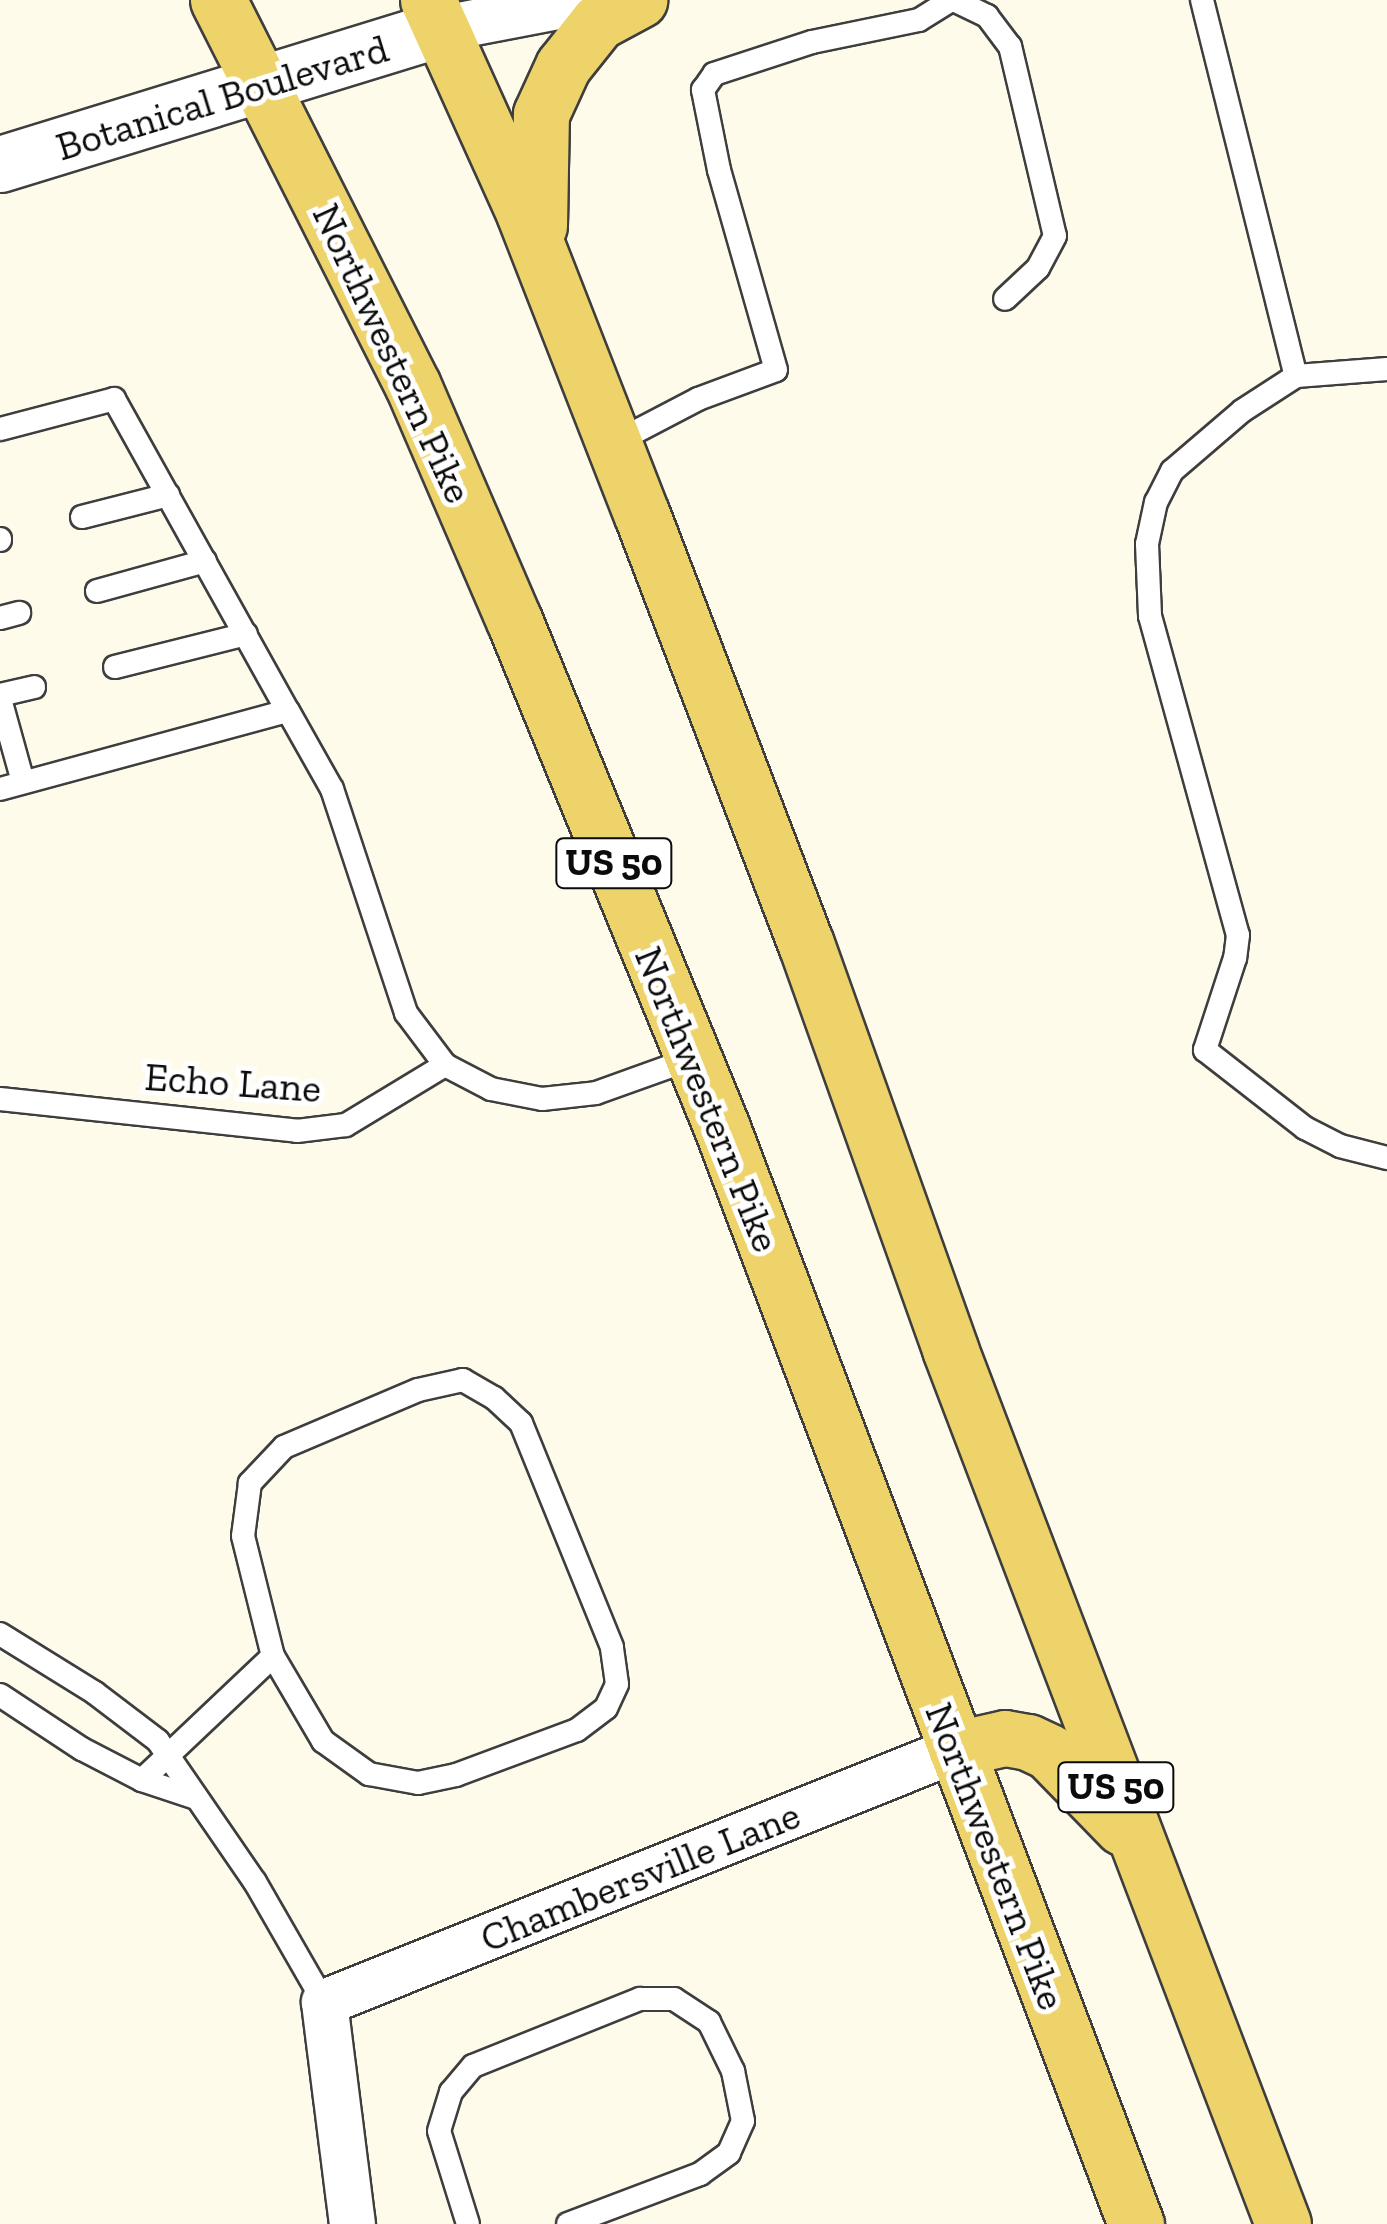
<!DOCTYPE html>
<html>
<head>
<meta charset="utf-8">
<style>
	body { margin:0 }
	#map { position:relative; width:1387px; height:2224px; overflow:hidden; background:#fefbeb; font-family:"Zilla Slab",serif }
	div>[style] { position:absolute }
	.roads { filter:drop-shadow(2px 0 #3e3e3e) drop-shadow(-2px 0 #3e3e3e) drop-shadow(0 2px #3e3e3e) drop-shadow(0 -2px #3e3e3e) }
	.service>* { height:22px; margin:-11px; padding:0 11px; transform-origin:11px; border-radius:11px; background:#fff }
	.minor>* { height:45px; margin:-22.5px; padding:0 22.5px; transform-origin:22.5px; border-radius:22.5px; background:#fff }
	.tertiary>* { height:55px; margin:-27.5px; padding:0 27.5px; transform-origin:27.5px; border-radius:27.5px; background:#fff }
	.primary>* { height:55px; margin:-27.5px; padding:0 27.5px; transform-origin:27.5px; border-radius:27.5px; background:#eed36b }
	span { translate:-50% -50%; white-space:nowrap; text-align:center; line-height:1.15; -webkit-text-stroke:10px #fff; paint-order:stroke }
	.shield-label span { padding:2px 8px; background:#fff; border:2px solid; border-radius:8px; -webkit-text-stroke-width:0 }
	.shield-label { font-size:38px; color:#0b0b0b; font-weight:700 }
	.street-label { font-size:40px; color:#0b0b0b }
</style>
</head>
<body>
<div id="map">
	<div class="roads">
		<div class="service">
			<div style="left:954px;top:0;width:37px;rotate:26deg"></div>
			<div style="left:987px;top:16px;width:38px;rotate:53deg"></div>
			<div style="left:1010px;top:46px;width:195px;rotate:76.7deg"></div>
			<div style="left:1055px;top:236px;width:36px;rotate:118deg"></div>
			<div style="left:1038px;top:268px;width:45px;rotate:136.8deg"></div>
			<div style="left:1202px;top:0;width:388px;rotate:76deg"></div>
			<div style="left:1387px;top:369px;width:91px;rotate:175.6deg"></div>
			<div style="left:1296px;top:376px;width:64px;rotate:147.1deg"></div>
			<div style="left:1242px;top:411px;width:92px;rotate:139.4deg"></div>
			<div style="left:1172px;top:471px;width:35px;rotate:117deg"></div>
			<div style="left:1156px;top:502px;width:43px;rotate:102.1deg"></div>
			<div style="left:1147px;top:544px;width:72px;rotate:87.6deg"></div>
			<div style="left:1150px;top:616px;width:331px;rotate:74.6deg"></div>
			<div style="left:1238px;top:935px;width:23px;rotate:97deg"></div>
			<div style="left:1235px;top:958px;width:97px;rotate:108.1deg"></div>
			<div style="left:1205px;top:1050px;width:127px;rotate:38deg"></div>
			<div style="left:1305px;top:1128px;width:39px;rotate:27deg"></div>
			<div style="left:1340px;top:1146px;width:49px;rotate:14.3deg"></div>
			<div style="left:0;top:429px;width:118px;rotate:-14.7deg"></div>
			<div style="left:114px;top:399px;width:357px;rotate:60.9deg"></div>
			<div style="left:614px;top:443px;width:95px;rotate:-27.6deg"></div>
			<div style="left:698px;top:399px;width:83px;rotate:-20.4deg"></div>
			<div style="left:776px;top:370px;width:208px;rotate:-105.9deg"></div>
			<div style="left:719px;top:170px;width:82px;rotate:-101.3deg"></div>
			<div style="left:703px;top:90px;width:19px;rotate:-55deg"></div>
			<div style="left:714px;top:74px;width:103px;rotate:-18.1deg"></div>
			<div style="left:812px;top:42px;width:109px;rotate:-11.6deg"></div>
			<div style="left:919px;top:20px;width:38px;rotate:-32deg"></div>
			<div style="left:82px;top:517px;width:89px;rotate:-14.3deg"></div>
			<div style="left:0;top:540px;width:1px;rotate:-90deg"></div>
			<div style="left:97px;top:591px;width:112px;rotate:-15.5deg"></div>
			<div style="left:0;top:618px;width:20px;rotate:-15deg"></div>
			<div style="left:115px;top:667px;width:135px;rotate:-14.1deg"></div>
			<div style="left:0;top:695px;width:35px;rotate:-13deg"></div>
			<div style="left:0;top:699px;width:86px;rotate:74.5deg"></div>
			<div style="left:0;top:789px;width:298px;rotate:-15.2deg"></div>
			<div style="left:288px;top:711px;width:90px;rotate:60.6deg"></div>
			<div style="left:332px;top:789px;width:236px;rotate:71.7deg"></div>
			<div style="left:406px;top:1013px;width:65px;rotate:53.1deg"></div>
			<div style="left:445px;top:1065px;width:52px;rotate:27.6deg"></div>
			<div style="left:491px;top:1089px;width:52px;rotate:11.1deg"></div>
			<div style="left:542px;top:1099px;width:54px;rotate:-6.3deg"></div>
			<div style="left:596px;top:1093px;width:104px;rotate:-19.7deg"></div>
			<div style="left:0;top:1099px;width:299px;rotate:6.1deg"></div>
			<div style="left:297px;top:1131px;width:49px;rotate:-7deg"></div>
			<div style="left:346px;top:1125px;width:116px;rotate:-31.2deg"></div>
			<div style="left:0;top:1634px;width:112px;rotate:31.8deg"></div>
			<div style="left:95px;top:1693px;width:79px;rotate:37.3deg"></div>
			<div style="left:158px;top:1741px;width:171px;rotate:55.5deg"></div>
			<div style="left:255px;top:1882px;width:138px;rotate:60.1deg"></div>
			<div style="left:0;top:1695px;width:98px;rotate:33.4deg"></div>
			<div style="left:82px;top:1749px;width:68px;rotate:27.3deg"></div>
			<div style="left:142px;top:1780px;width:54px;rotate:18.4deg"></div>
			<div style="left:142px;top:1780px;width:180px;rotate:-43.4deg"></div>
			<div style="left:273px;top:1656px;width:99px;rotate:59.5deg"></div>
			<div style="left:323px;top:1741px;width:57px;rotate:35.7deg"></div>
			<div style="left:369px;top:1774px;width:50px;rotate:10.4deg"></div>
			<div style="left:418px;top:1783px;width:39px;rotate:-12deg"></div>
			<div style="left:456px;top:1775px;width:129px;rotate:-20.4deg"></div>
			<div style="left:577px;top:1730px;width:36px;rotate:-37deg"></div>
			<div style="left:606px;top:1708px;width:26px;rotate:-65deg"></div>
			<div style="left:617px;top:1684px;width:37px;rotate:-98deg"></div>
			<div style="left:612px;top:1647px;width:242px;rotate:-112.1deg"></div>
			<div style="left:521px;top:1423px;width:37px;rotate:-137deg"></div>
			<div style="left:494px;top:1398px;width:36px;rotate:-150deg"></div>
			<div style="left:463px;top:1380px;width:46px;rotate:167.5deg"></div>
			<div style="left:418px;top:1390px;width:146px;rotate:157deg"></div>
			<div style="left:284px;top:1447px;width:50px;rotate:133.4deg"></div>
			<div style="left:250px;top:1483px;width:53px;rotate:97.5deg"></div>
			<div style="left:243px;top:1536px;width:124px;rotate:76deg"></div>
			<div style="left:468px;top:2224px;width:97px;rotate:-107.3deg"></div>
			<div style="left:439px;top:2131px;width:41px;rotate:-72.9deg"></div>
			<div style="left:451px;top:2092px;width:34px;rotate:-50deg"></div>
			<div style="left:473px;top:2066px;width:180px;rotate:-21.9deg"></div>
			<div style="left:640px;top:1999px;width:34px"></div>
			<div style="left:674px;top:1999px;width:42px;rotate:33.3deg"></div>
			<div style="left:709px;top:2022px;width:55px;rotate:63.9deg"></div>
			<div style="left:733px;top:2071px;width:51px;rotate:78.7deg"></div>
			<div style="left:743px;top:2121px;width:35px;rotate:114deg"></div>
			<div style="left:729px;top:2153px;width:36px;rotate:144deg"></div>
			<div style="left:700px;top:2174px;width:141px;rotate:159.3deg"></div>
		</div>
		<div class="minor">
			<div style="left:443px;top:28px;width:149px;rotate:-10.9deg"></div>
			<div style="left:352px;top:2224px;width:224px;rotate:-97.2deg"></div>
			<div style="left:324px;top:2002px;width:681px;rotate:-21.82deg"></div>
		</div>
		<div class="tertiary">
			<div style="left:0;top:164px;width:463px;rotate:-17.1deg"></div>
		</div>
		<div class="primary">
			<div style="left:218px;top:0;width:432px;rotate:63.2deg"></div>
			<div style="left:413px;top:386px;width:255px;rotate:66.7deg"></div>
			<div style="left:514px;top:620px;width:549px;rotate:67.73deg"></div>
			<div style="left:722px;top:1128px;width:1172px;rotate:69.31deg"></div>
			<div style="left:428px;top:0;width:234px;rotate:65.7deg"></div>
			<div style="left:524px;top:213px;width:324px;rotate:68.7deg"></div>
			<div style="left:642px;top:515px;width:459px;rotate:69.1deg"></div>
			<div style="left:806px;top:944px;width:430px;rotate:70.4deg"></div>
			<div style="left:950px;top:1349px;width:936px;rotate:69.16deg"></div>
			<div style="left:539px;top:226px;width:112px;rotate:-89deg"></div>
			<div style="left:541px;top:114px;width:53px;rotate:-65.4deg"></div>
			<div style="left:563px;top:66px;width:56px;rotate:-51.5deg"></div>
			<div style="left:598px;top:22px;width:47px;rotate:-28.2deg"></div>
			<div style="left:956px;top:1749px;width:50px;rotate:-12.7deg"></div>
			<div style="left:1005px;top:1738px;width:23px;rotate:10deg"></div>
			<div style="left:1028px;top:1742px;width:23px;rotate:25deg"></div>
			<div style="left:1049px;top:1752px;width:105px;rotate:45.8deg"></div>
		</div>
	</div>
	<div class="shield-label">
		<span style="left:614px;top:863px">US 50</span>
		<span style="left:1116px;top:1787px">US 50</span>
	</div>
	<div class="street-label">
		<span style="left:222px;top:97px;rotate:-17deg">Botanical Boulevard</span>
		<span style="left:393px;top:353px;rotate:65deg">Northwestern Pike</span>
		<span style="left:233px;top:1082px;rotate:4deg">Echo Lane</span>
		<span style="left:708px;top:1099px;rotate:68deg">Northwestern Pike</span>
		<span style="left:996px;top:1856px;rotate:69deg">Northwestern Pike</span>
		<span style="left:640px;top:1876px;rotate:-22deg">Chambersville Lane</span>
	</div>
</div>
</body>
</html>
